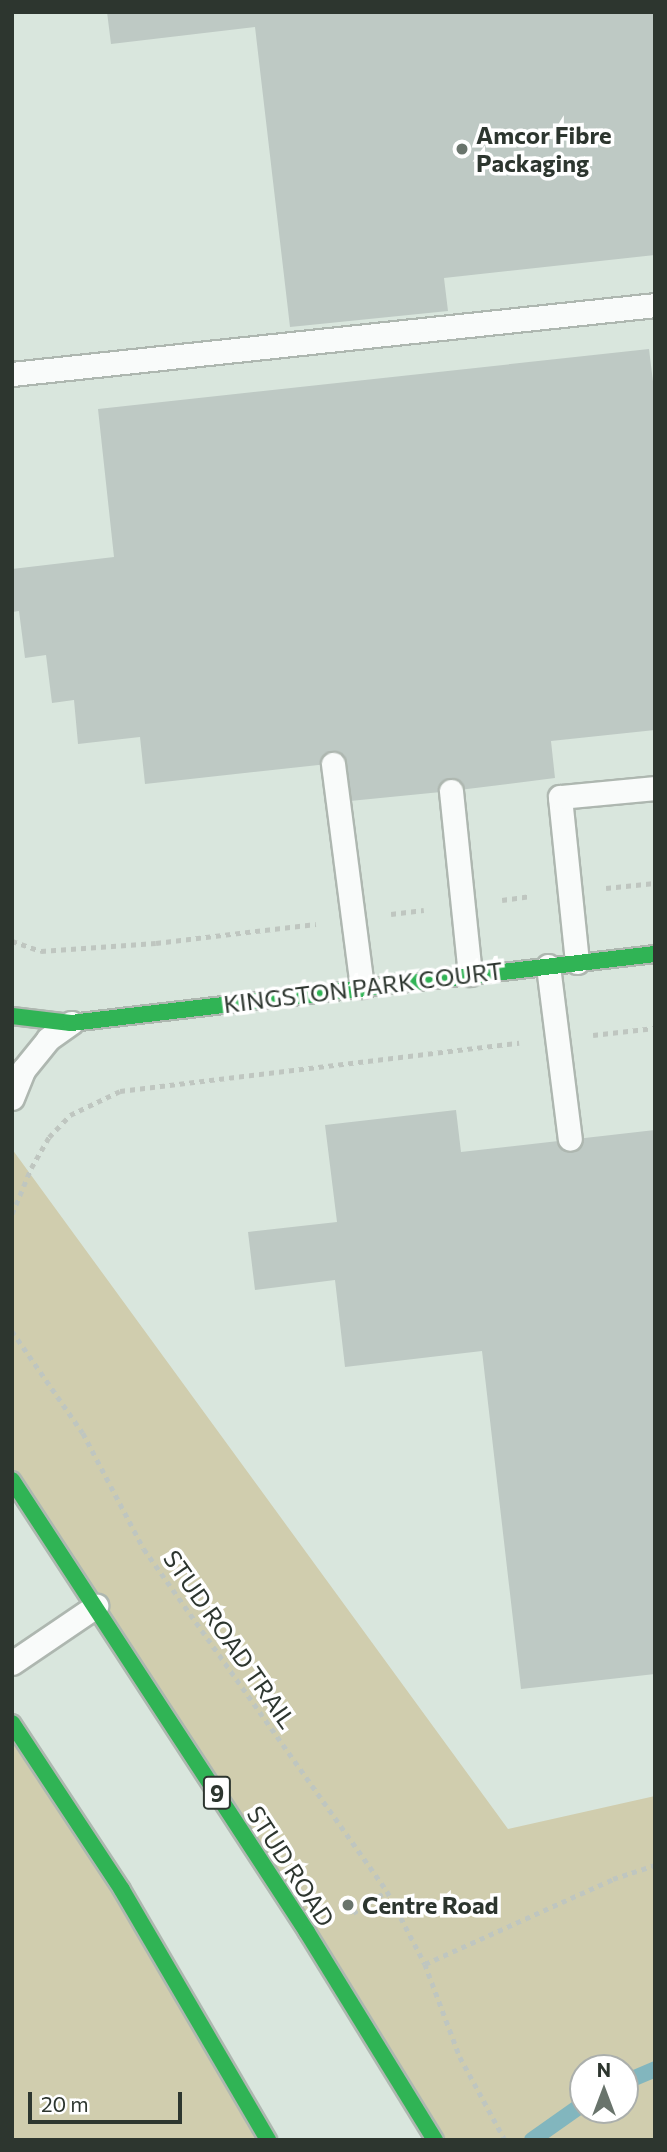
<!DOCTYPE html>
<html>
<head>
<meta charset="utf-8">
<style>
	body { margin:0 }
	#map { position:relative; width:667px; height:2152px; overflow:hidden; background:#d9e6dd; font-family:Commissioner,sans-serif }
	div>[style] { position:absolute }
	.green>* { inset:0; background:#d0cdae }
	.stream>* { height:16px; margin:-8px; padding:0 8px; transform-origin:8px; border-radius:8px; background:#82b6be }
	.building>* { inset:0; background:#bec9c4 }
	.path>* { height:4.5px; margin-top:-2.25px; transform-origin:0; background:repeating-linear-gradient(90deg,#bfc6c0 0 5px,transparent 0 10px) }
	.roads { filter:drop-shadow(2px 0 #aeb7b0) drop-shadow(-2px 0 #aeb7b0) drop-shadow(0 2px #aeb7b0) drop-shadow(0 -2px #aeb7b0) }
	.lane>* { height:23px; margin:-11.5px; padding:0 11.5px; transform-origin:11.5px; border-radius:11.5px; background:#f9fbfa }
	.fast>* { height:16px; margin:-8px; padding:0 8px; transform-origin:8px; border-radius:8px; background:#30b455 }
	.dots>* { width:19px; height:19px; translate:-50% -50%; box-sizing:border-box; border:4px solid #fff; border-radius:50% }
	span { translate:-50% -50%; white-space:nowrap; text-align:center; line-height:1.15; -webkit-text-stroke:7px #fff; paint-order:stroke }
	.shield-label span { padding:2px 5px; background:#fff; border:2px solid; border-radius:5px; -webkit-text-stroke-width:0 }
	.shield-label { font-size:23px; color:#2d362f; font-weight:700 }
	.poi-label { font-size:24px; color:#2d362f; font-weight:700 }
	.left { translate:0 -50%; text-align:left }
	.street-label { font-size:24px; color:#2d362f }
	.frame { position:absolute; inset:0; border:14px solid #2d362f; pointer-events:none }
	.north { position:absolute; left:569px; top:2054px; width:70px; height:70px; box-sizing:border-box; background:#fff; border:2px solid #abafac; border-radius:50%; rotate:0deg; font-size:19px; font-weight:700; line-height:28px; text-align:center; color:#2d362f }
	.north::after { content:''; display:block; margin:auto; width:24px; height:32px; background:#69746c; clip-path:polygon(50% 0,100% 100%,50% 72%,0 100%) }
	.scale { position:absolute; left:28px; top:2092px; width:154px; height:32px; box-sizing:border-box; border:4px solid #2d362f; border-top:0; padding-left:9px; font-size:21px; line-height:24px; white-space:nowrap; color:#2d362f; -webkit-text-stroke:5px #fff; paint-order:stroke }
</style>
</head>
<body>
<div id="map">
	<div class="green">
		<div style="clip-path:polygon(evenodd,12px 1149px,508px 1829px,655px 1796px,655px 2140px,435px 2140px,12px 1480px,12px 1149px,583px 2068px,625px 2068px,625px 2110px,583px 2110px,583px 2068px)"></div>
		<div style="clip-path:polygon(12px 1723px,268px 2140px,12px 2140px)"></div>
	</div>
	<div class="stream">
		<div style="left:625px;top:2082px;width:33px;rotate:-23deg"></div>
		<div style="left:532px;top:2140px;width:62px;rotate:-35.2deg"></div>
	</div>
	<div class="building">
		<div style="clip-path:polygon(107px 12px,655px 12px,655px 255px,444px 278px,448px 311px,290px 327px,255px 27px,111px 44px)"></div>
		<div style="clip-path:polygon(649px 349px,655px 398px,655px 730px,551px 741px,555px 778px,451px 791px,350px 801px,346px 762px,145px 784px,140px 737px,78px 744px,74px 700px,52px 703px,46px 655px,25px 658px,19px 611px,12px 612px,12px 569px,114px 557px,98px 409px)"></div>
		<div style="clip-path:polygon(456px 1110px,461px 1152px,655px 1130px,655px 1674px,521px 1689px,482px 1351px,345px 1367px,335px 1280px,255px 1290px,248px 1232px,337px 1222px,325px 1125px)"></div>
	</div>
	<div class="path">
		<div style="left:606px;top:888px;width:49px;rotate:-5.8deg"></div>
		<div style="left:502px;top:900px;width:29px;rotate:-8deg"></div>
		<div style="left:391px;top:914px;width:33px;rotate:-7deg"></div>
		<div style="left:12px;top:941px;width:31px;rotate:19deg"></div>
		<div style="left:41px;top:951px;width:115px;rotate:-4deg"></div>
		<div style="left:156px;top:943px;width:161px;rotate:-6.8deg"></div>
		<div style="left:593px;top:1035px;width:62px;rotate:-6.4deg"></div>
		<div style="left:12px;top:1214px;width:50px;rotate:-67.6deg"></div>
		<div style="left:31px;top:1168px;width:36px;rotate:-60deg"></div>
		<div style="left:49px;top:1137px;width:30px;rotate:-46deg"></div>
		<div style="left:70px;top:1115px;width:55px;rotate:-25.6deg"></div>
		<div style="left:120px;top:1091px;width:402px;rotate:-6.9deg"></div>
		<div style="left:12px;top:1331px;width:124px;rotate:55.2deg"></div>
		<div style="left:83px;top:1433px;width:131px;rotate:62.3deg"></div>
		<div style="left:144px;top:1549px;width:420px;rotate:54.6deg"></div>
		<div style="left:387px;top:1891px;width:82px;rotate:62.5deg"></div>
		<div style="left:425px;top:1964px;width:99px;rotate:69.4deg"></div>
		<div style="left:460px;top:2057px;width:94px;rotate:61.5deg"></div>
		<div style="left:351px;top:1910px;width:4px;rotate:56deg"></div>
		<div style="left:353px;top:1913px;width:40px;rotate:-32.9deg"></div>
		<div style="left:425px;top:1964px;width:206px;rotate:-24.3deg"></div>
		<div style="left:613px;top:1879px;width:44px;rotate:-18.4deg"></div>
	</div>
	<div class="roads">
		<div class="lane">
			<div style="left:12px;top:374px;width:647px;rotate:-6.12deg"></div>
			<div style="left:333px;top:764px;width:224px;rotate:82.6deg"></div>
			<div style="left:451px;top:791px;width:184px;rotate:84.1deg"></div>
			<div style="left:577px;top:962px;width:166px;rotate:-95.9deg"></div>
			<div style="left:560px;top:797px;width:95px;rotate:-5.4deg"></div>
			<div style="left:548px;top:966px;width:174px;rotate:82.8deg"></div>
			<div style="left:12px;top:1098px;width:31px;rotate:-68deg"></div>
			<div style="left:24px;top:1069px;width:38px;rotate:-51deg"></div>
			<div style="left:48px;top:1039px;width:28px;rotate:-35deg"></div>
			<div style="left:12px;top:1663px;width:102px;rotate:-34.2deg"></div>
		</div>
		<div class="fast">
			<div style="left:12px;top:1016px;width:59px;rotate:6.8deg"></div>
			<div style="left:71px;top:1023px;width:588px;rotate:-6.74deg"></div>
			<div style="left:12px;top:1480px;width:540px;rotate:56.87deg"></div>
			<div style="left:307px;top:1932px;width:244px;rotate:58.4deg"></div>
			<div style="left:12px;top:1723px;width:200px;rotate:56.6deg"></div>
			<div style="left:122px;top:1890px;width:290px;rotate:59.7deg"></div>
		</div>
	</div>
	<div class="dots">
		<div style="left:462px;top:149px;background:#69746c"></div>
		<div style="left:348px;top:1905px;background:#69746c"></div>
	</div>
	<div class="shield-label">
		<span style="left:217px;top:1793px">9</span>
	</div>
	<div class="poi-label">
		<span class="left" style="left:476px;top:149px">Amcor Fibre<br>Packaging</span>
		<span class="left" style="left:362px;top:1905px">Centre Road</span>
	</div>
	<div class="street-label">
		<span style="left:363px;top:987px;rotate:-7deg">KINGSTON PARK COURT</span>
		<span style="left:230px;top:1639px;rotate:55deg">STUD ROAD TRAIL</span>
		<span style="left:291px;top:1866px;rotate:57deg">STUD ROAD</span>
	</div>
	<div class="frame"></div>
	<div class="north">N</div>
	<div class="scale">20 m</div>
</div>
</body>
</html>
